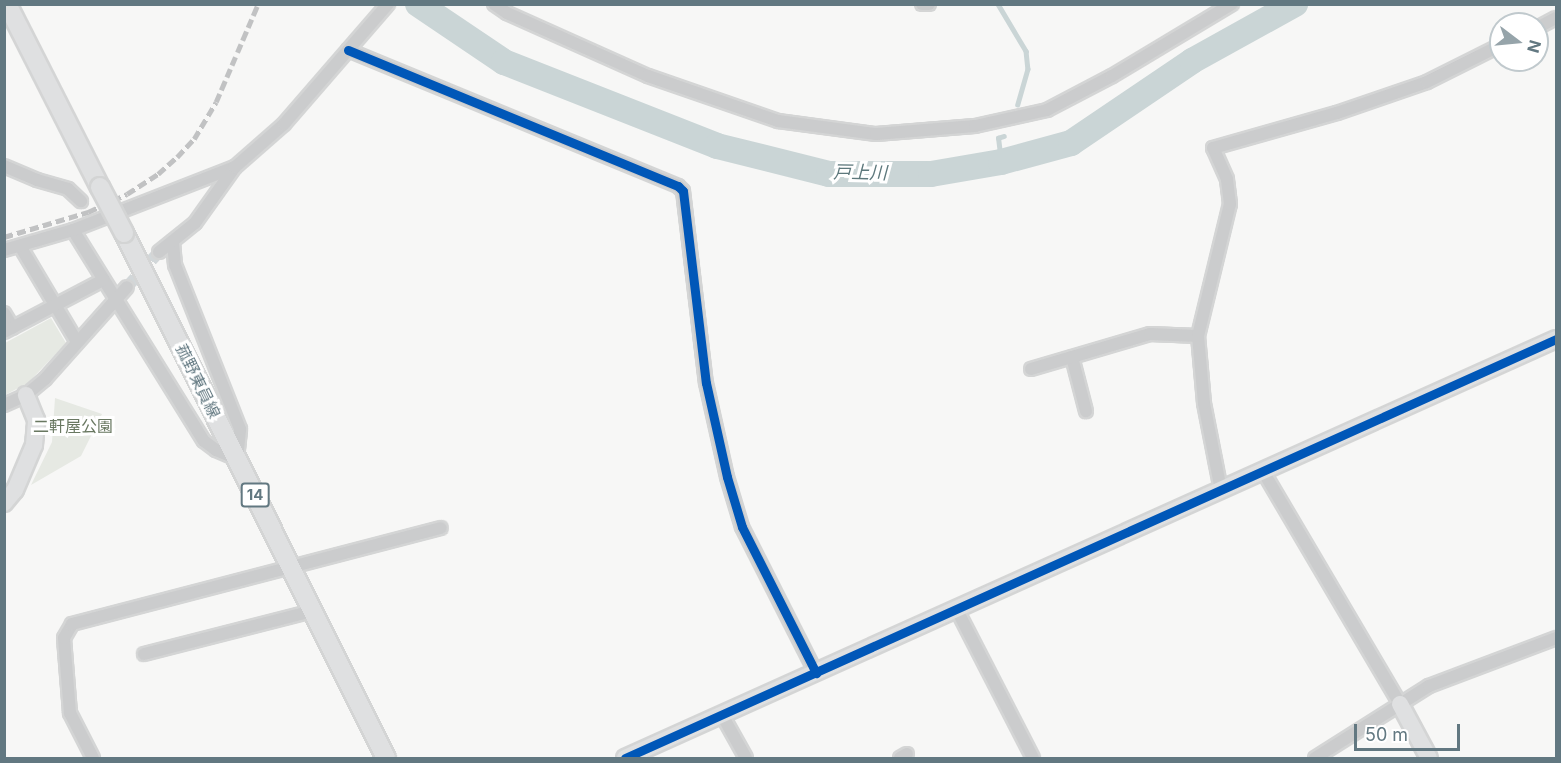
<!DOCTYPE html>
<html>
<head>
<meta charset="utf-8">
<style>
	body { margin:0 }
	#map { position:relative; width:1561px; height:763px; overflow:hidden; background:#f7f7f6; font-family:Inter,"Noto Sans JP",sans-serif }
	div>[style] { position:absolute }
	.green>* { inset:0; background:#e6e9e3 }
	.stream>* { height:4.5px; margin:-2.25px; padding:0 2.25px; transform-origin:2.25px; border-radius:2.25px; background:#cad5d6 }
	.river>* { height:26px; margin:-13px; padding:0 13px; transform-origin:13px; border-radius:13px; background:#cad5d6 }
	.street-tunnel>* { height:12px; margin-top:-6px; transform-origin:0; background:repeating-linear-gradient(90deg,#d2d7d9 0 12px,transparent 0 18px) }
	.roads { filter:drop-shadow(2px 0 #d4d5d5) drop-shadow(-2px 0 #d4d5d5) drop-shadow(0 2px #d4d5d5) drop-shadow(0 -2px #d4d5d5) }
	.street>* { height:12px; margin:-6px; padding:0 6px; transform-origin:6px; border-radius:6px; background:#cbcccd }
	.secondary>* { height:16px; margin:-8px; padding:0 8px; transform-origin:8px; border-radius:8px; background:#dfe0e1 }
	.primary>* { height:18px; margin:-9px; padding:0 9px; transform-origin:9px; border-radius:9px; background:#dfe0e1 }
	.rail>* { height:4.5px; margin-top:-2.25px; transform-origin:0; background:repeating-linear-gradient(90deg,#c1c2c3 0 9px,transparent 0 13.5px) }
	.bridges { filter:drop-shadow(2px 0 #d3d4d4) drop-shadow(-2px 0 #d3d4d4) drop-shadow(0 2px #d3d4d4) drop-shadow(0 -2px #d3d4d4) }
	.primary-bridge>* { height:18px; margin:-9px; padding:0 9px; transform-origin:9px; border-radius:9px; background:#dfe0e1 }
	.cycleway>* { height:9px; margin:-4.5px; padding:0 4.5px; transform-origin:4.5px; border-radius:4.5px; background:#0057b8 }
	span { translate:-50% -50%; white-space:nowrap; text-align:center; line-height:1.15; -webkit-text-stroke:6px #fff; paint-order:stroke }
	.shield-label span { padding:2px 4px; background:#fff; border:2px solid; border-radius:4px; -webkit-text-stroke-width:0 }
	.shield-label { font-size:15px; color:#627881; font-weight:700 }
	.street-label { font-size:16px; color:#627881 }
	.park-label { font-size:16px; color:#697861 }
	.water-label { font-size:18px; color:#5d787c; font-style:italic }
	.frame { position:absolute; inset:0; border:6px solid #627881; pointer-events:none }
	.north { position:absolute; left:1489px; top:12px; width:60px; height:60px; box-sizing:border-box; background:#fff; border:2px solid #c0c9cd; border-radius:50%; rotate:106deg; font-size:16px; font-weight:700; line-height:24px; text-align:center; color:#627881 }
	.north::after { content:''; display:block; margin:auto; width:21px; height:27px; background:#96a4aa; clip-path:polygon(50% 0,100% 100%,50% 72%,0 100%) }
	.scale { position:absolute; left:1354px; top:724px; width:106px; height:27px; box-sizing:border-box; border:3px solid #627881; border-top:0; padding-left:8px; font-size:18px; line-height:21px; white-space:nowrap; color:#627881; -webkit-text-stroke:4px #fff; paint-order:stroke }
</style>
</head>
<body>
<div id="map">
	<div class="green">
		<div style="clip-path:polygon(51px 318px,66px 343px,28px 383px,5px 395px,5px 343px)"></div>
		<div style="clip-path:polygon(55px 398px,102px 414px,81px 456px,31px 485px,52px 442px)"></div>
	</div>
	<div class="stream">
		<div style="left:998px;top:4px;width:55px;rotate:59.2deg"></div>
		<div style="left:1026px;top:51px;width:18px;rotate:84deg"></div>
		<div style="left:1028px;top:69px;width:37px;rotate:106deg"></div>
		<div style="left:1001px;top:162px;width:24px;rotate:-97deg"></div>
		<div style="left:998px;top:138px;width:6px;rotate:-18deg"></div>
	</div>
	<div class="river">
		<div style="left:418px;top:4px;width:104px;rotate:34deg"></div>
		<div style="left:504px;top:62px;width:229px;rotate:21.5deg"></div>
		<div style="left:717px;top:146px;width:115px;rotate:14deg"></div>
		<div style="left:829px;top:174px;width:102px"></div>
		<div style="left:931px;top:174px;width:71px;rotate:-9.7deg"></div>
		<div style="left:1001px;top:162px;width:73px;rotate:-15.2deg"></div>
		<div style="left:1071px;top:143px;width:146px;rotate:-34.1deg"></div>
		<div style="left:1192px;top:61px;width:118px;rotate:-29deg"></div>
	</div>
	<div class="street-tunnel">
		<div style="left:127px;top:287px;width:47px;rotate:-47.6deg"></div>
	</div>
	<div class="roads">
		<div class="street">
			<div style="left:494px;top:4px;width:16px;rotate:35deg"></div>
			<div style="left:507px;top:13px;width:154px;rotate:24.1deg"></div>
			<div style="left:648px;top:76px;width:138px;rotate:19.1deg"></div>
			<div style="left:778px;top:121px;width:99px;rotate:7.6deg"></div>
			<div style="left:876px;top:134px;width:99px;rotate:-4.6deg"></div>
			<div style="left:975px;top:126px;width:74px;rotate:-12.5deg"></div>
			<div style="left:1047px;top:110px;width:73px;rotate:-27.6deg"></div>
			<div style="left:1112px;top:76px;width:140px;rotate:-31deg"></div>
			<div style="left:922px;top:4px;width:7px"></div>
			<div style="left:1537px;top:28px;width:21px;rotate:-28deg"></div>
			<div style="left:348px;top:50px;width:357px;rotate:22.4deg"></div>
			<div style="left:678px;top:186px;width:7px;rotate:45deg"></div>
			<div style="left:683px;top:191px;width:193px;rotate:83.2deg"></div>
			<div style="left:706px;top:383px;width:96px;rotate:77.4deg"></div>
			<div style="left:727px;top:477px;width:52px;rotate:73.3deg"></div>
			<div style="left:742px;top:527px;width:164px;rotate:63.1deg"></div>
			<div style="left:4px;top:166px;width:36px;rotate:23deg"></div>
			<div style="left:37px;top:180px;width:32px;rotate:16deg"></div>
			<div style="left:68px;top:189px;width:18px;rotate:43deg"></div>
			<div style="left:73px;top:230px;width:248px;rotate:58.2deg"></div>
			<div style="left:204px;top:441px;width:15px;rotate:37deg"></div>
			<div style="left:216px;top:450px;width:23px;rotate:23deg"></div>
			<div style="left:237px;top:459px;width:30px;rotate:-84deg"></div>
			<div style="left:240px;top:429px;width:176px;rotate:-111.6deg"></div>
			<div style="left:175px;top:265px;width:24px;rotate:-95deg"></div>
			<div style="left:20px;top:246px;width:112px;rotate:59.3deg"></div>
			<div style="left:4px;top:250px;width:72px;rotate:-16.2deg"></div>
			<div style="left:73px;top:230px;width:174px;rotate:-21.3deg"></div>
			<div style="left:159px;top:252px;width:46px;rotate:-38.9deg"></div>
			<div style="left:195px;top:223px;width:69px;rotate:-54.5deg"></div>
			<div style="left:235px;top:167px;width:65px;rotate:-41.3deg"></div>
			<div style="left:284px;top:124px;width:159px;rotate:-49.1deg"></div>
			<div style="left:4px;top:313px;width:17px;rotate:59deg"></div>
			<div style="left:4px;top:332px;width:112px;rotate:-27.7deg"></div>
			<div style="left:1072px;top:357px;width:56px;rotate:75.5deg"></div>
			<div style="left:1031px;top:369px;width:124px;rotate:-16.4deg"></div>
			<div style="left:1150px;top:334px;width:48px;rotate:2.4deg"></div>
			<div style="left:4px;top:405px;width:24px;rotate:-24deg"></div>
			<div style="left:26px;top:395px;width:25px;rotate:-40deg"></div>
			<div style="left:45px;top:379px;width:123px;rotate:-48.3deg"></div>
			<div style="left:1264px;top:473px;width:268px;rotate:59.5deg"></div>
			<div style="left:1221px;top:490px;width:89px;rotate:-101.1deg"></div>
			<div style="left:1204px;top:403px;width:67px;rotate:-95.1deg"></div>
			<div style="left:1198px;top:336px;width:136px;rotate:-76.4deg"></div>
			<div style="left:1230px;top:204px;width:25px;rotate:-97deg"></div>
			<div style="left:1227px;top:179px;width:34px;rotate:-114deg"></div>
			<div style="left:1213px;top:148px;width:129px;rotate:-15.8deg"></div>
			<div style="left:1337px;top:113px;width:95px;rotate:-19deg"></div>
			<div style="left:1427px;top:82px;width:83px;rotate:-26.6deg"></div>
			<div style="left:957px;top:610px;width:166px;rotate:62.8deg"></div>
			<div style="left:144px;top:654px;width:174px;rotate:-14.3deg"></div>
			<div style="left:722px;top:715px;width:49px;rotate:60.8deg"></div>
			<div style="left:93px;top:758px;width:51px;rotate:-117.1deg"></div>
			<div style="left:70px;top:713px;width:75px;rotate:-94.6deg"></div>
			<div style="left:64px;top:638px;width:16px;rotate:-60deg"></div>
			<div style="left:72px;top:624px;width:381px;rotate:-14.6deg"></div>
			<div style="left:900px;top:758px;width:8px;rotate:-30deg"></div>
			<div style="left:1315px;top:758px;width:135px;rotate:-32.3deg"></div>
			<div style="left:1429px;top:686px;width:136px;rotate:-20.7deg"></div>
		</div>
		<div class="secondary">
			<div style="left:4px;top:503px;width:17px;rotate:-50deg"></div>
			<div style="left:15px;top:490px;width:49px;rotate:-67.1deg"></div>
			<div style="left:34px;top:445px;width:25px;rotate:-85deg"></div>
			<div style="left:36px;top:420px;width:27px;rotate:-112deg"></div>
			<div style="left:1400px;top:704px;width:61px;rotate:61.8deg"></div>
			<div style="left:625px;top:758px;width:1021px;rotate:-24.23deg"></div>
		</div>
		<div class="primary">
			<div style="left:7px;top:4px;width:205px;rotate:63.1deg"></div>
			<div style="left:124px;top:233px;width:587px;rotate:63.48deg"></div>
		</div>
	</div>
	<div class="rail">
		<div style="left:4px;top:237px;width:88px;rotate:-16.6deg"></div>
		<div style="left:88px;top:212px;width:43px;rotate:-24.8deg"></div>
		<div style="left:127px;top:194px;width:37px;rotate:-33deg"></div>
		<div style="left:158px;top:174px;width:25px;rotate:-42deg"></div>
		<div style="left:177px;top:157px;width:25px;rotate:-47deg"></div>
		<div style="left:194px;top:139px;width:43px;rotate:-59.3deg"></div>
		<div style="left:216px;top:102px;width:107px;rotate:-66.8deg"></div>
	</div>
	<div class="bridges">
		<div class="primary-bridge">
			<div style="left:100px;top:187px;width:52px;rotate:62.4deg"></div>
		</div>
	</div>
	<div class="cycleway">
		<div style="left:348px;top:50px;width:357px;rotate:22.4deg"></div>
		<div style="left:678px;top:186px;width:7px;rotate:45deg"></div>
		<div style="left:683px;top:191px;width:193px;rotate:83.2deg"></div>
		<div style="left:706px;top:383px;width:96px;rotate:77.4deg"></div>
		<div style="left:727px;top:477px;width:52px;rotate:73.3deg"></div>
		<div style="left:742px;top:527px;width:164px;rotate:63.1deg"></div>
		<div style="left:625px;top:758px;width:1021px;rotate:-24.23deg"></div>
	</div>
	<div class="shield-label">
		<span style="left:255px;top:495px">14</span>
	</div>
	<div class="street-label">
		<span style="left:198px;top:381px;rotate:64deg">菰野東員線</span>
	</div>
	<div class="park-label">
		<span style="left:73px;top:426px">二軒屋公園</span>
	</div>
	<div class="water-label">
		<span style="left:860px;top:173px;rotate:1deg">戸上川</span>
	</div>
	<div class="frame"></div>
	<div class="north">N</div>
	<div class="scale">50 m</div>
</div>
</body>
</html>
